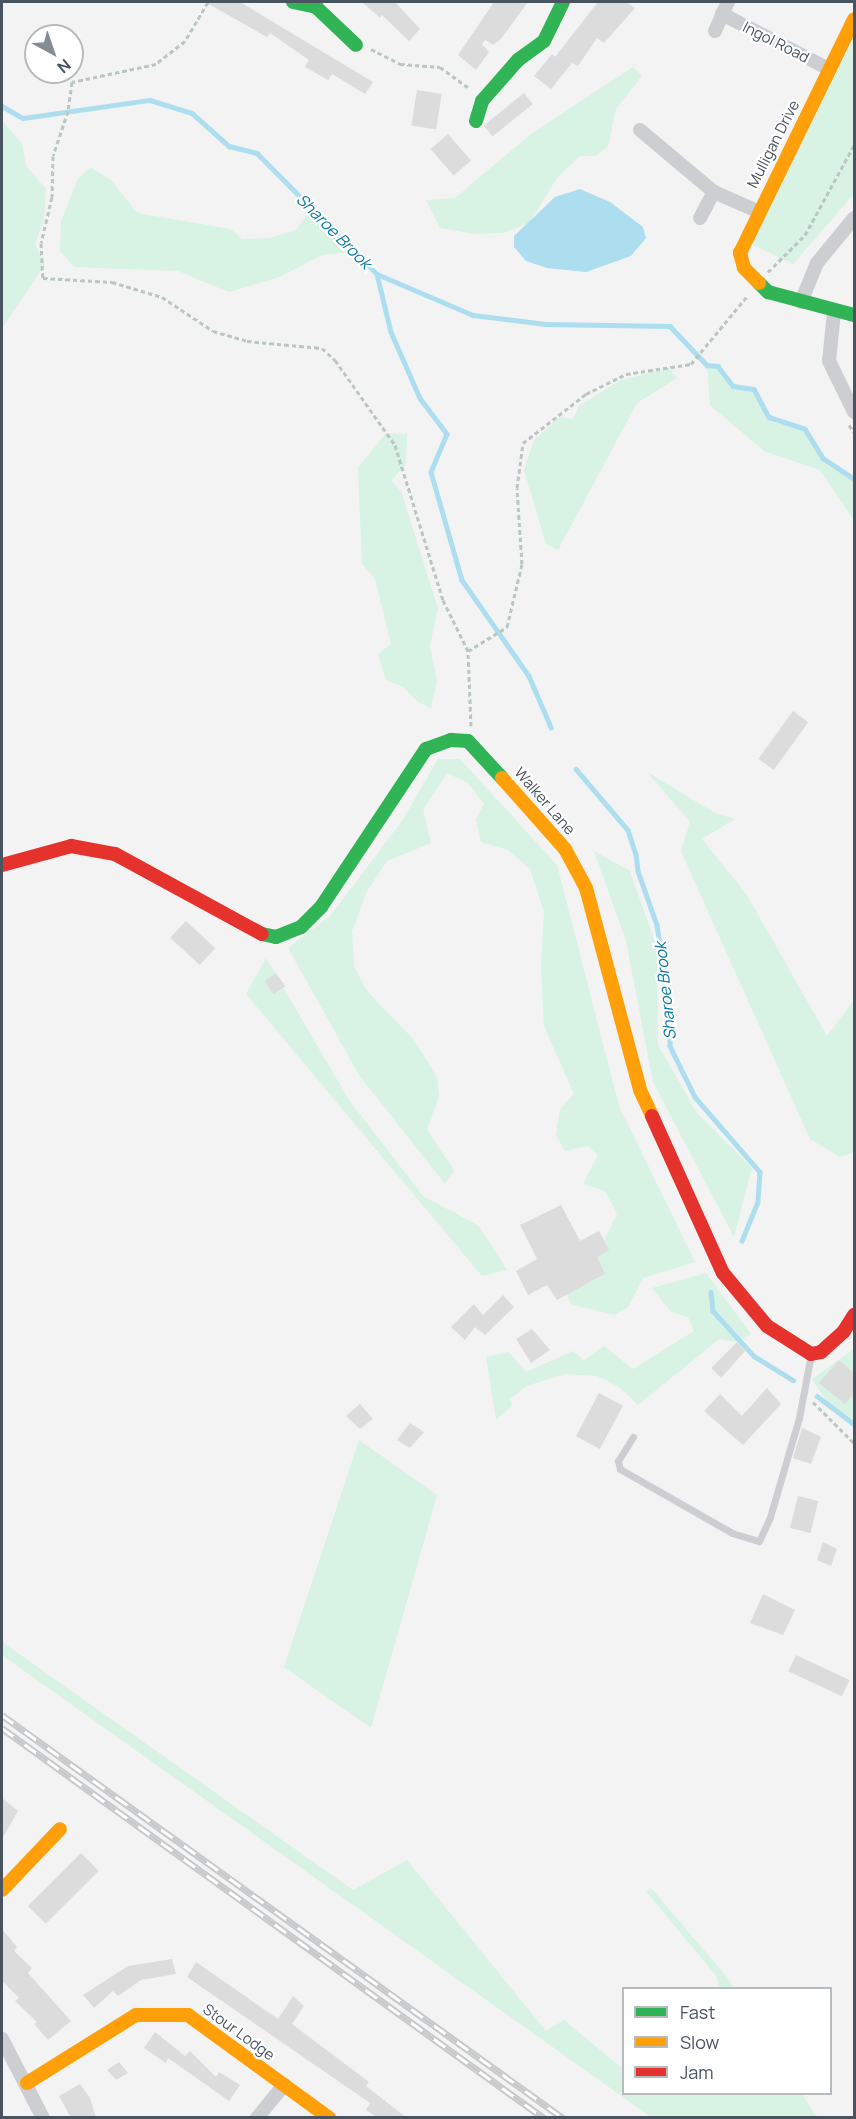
<!DOCTYPE html>
<html>
<head>
<meta charset="utf-8">
<style>
	body { margin:0 }
	#map { position:relative; width:856px; height:2119px; overflow:hidden; background:#f3f3f3; font-family:Manrope,sans-serif }
	div>[style] { position:absolute }
	.green>* { inset:0; background:#d8f2e3 }
	.water>* { inset:0; background:#acdef0 }
	.stream>* { height:4.5px; margin:-2.25px; padding:0 2.25px; transform-origin:2.25px; border-radius:2.25px; background:#acdef0 }
	.building>* { inset:0; background:#dcdcdd; transform-origin:0 0 }
	.path>* { height:3px; margin-top:-1.5px; transform-origin:0; background:repeating-linear-gradient(90deg,#bac6c3 0 4.5px,transparent 0 7.5px) }
	.lane>* { height:7px; margin:-3.5px; padding:0 3.5px; transform-origin:3.5px; border-radius:3.5px; background:#cdced1 }
	.street>* { height:14px; margin:-7px; padding:0 7px; transform-origin:7px; border-radius:7px; background:#cdced1 }
	.fast>* { height:14px; margin:-7px; padding:0 7px; transform-origin:7px; border-radius:7px; background:#30b455 }
	.slow>* { height:14px; margin:-7px; padding:0 7px; transform-origin:7px; border-radius:7px; background:#ff9f0a }
	.jam>* { height:14px; margin:-7px; padding:0 7px; transform-origin:7px; border-radius:7px; background:#e5322d }
	.rail>* { height:7px; margin-top:-3.5px; transform-origin:0; background:repeating-linear-gradient(90deg,#fff 0 14px,#c8c9cb 0 28px); box-sizing:border-box; border-block:2px solid #c8c9cb }
	span { translate:-50% -50%; white-space:nowrap; text-align:center; line-height:1.15; -webkit-text-stroke:4.5px #fff; paint-order:stroke }
	.street-label { font-size:15px; color:#495460 }
	.water-label { font-size:16px; color:#0b7aa2; font-style:italic }
	.frame { position:absolute; inset:0; border:3px solid #495460; pointer-events:none }
	.legend { position:absolute; left:622px; top:1987px; width:210px; height:108px; box-sizing:border-box; background:#fff; border:2px solid #b6bbbf; margin:0; padding:8px 10px; list-style:none; font-size:18px; color:#495460 }
	.legend li { display:flex; align-items:center; gap:12px; height:30px }
	.legend b { width:30px; border:2px solid #b6bbbf }
	.north { position:absolute; left:24px; top:24px; width:60px; height:60px; box-sizing:border-box; background:#fff; border:2px solid #b6bbbf; border-radius:50%; rotate:140deg; font-size:16px; font-weight:700; line-height:24px; text-align:center; color:#495460 }
	.north::after { content:''; display:block; margin:auto; width:21px; height:27px; background:#848c93; clip-path:polygon(50% 0,100% 100%,50% 72%,0 100%) }
</style>
</head>
<body>
<div id="map">
	<div class="green">
		<div style="clip-path:polygon(854px 38px,854px 194px,793px 264px,751px 244px)"></div>
		<div style="clip-path:polygon(633px 67px,642px 76px,616px 109px,608px 146px,596px 156px,580px 156px,557px 178px,529px 223px,503px 233px,474px 234px,440px 228px,426px 200px,455px 198px,531px 134px)"></div>
		<div style="clip-path:polygon(2px 121px,22px 143px,26px 166px,46px 189px,44px 220px,35px 244px,45px 265px,2px 328px)"></div>
		<div style="clip-path:polygon(91px 167px,111px 180px,137px 213px,231px 229px,242px 239px,270px 238px,296px 230px,310px 210px,358px 251px,322px 255px,277px 278px,229px 292px,178px 271px,74px 267px,60px 251px,61px 221px,78px 179px)"></div>
		<div style="clip-path:polygon(707px 365px,718px 366px,733px 386px,754px 389px,769px 417px,805px 429px,823px 458px,854px 479px,854px 520px,820px 470px,764px 451px,710px 405px)"></div>
		<div style="clip-path:polygon(669px 368px,677px 378px,637px 403px,558px 550px,546px 544px,524px 470px,534px 440px,560px 417px,573px 419px,579px 406px,621px 380px)"></div>
		<div style="clip-path:polygon(386px 433px,407px 434px,406px 464px,391px 481px,401px 491px,438px 608px,430px 646px,437px 681px,431px 708px,418px 702px,403px 687px,386px 680px,378px 654px,391px 644px,375px 579px,362px 564px,358px 468px)"></div>
		<div style="clip-path:polygon(438px 759px,460px 759px,557px 865px,619px 1106px,695px 1262px,643px 1278px,628px 1307px,614px 1315px,571px 1304px,566px 1293px,601px 1277px,594px 1262px,617px 1214px,605px 1191px,583px 1184px,598px 1155px,587px 1146px,565px 1151px,556px 1135px,560px 1109px,574px 1094px,544px 1026px,541px 967px,544px 912px,530px 869px,508px 850px,481px 842px,476px 819px,484px 804px,468px 783px,447px 773px,423px 810px,431px 843px,387px 861px,367px 891px,352px 931px,354px 966px,367px 991px,414px 1040px,437px 1077px,439px 1096px,427px 1130px,454px 1170px,445px 1184px,359px 1075px,288px 948px,331px 915px,402px 821px)"></div>
		<div style="clip-path:polygon(647px 772px,715px 813px,735px 819px,702px 839px,747px 895px,827px 1036px,854px 1000px,854px 1152px,840px 1157px,810px 1139px,681px 851px,690px 822px)"></div>
		<div style="clip-path:polygon(594px 851px,630px 871px,657px 948px,658px 1045px,697px 1113px,752px 1168px,734px 1237px,653px 1082px,626px 941px)"></div>
		<div style="clip-path:polygon(266px 958px,349px 1100px,423px 1196px,479px 1226px,507px 1270px,482px 1276px,246px 994px)"></div>
		<div style="clip-path:polygon(706px 1273px,751px 1334px,738px 1342px,719px 1339px,638px 1405px,619px 1387px,597px 1376px,566px 1374px,526px 1386px,510px 1399px,512px 1406px,496px 1420px,486px 1357px,509px 1352px,526px 1372px,573px 1351px,584px 1360px,604px 1346px,633px 1369px,694px 1331px,688px 1317px,671px 1312px,652px 1288px)"></div>
		<div style="clip-path:polygon(854px 1349px,854px 1423px,826px 1400px,812px 1379px)"></div>
		<div style="clip-path:polygon(359px 1440px,437px 1495px,371px 1728px,284px 1667px)"></div>
		<div style="clip-path:polygon(2px 1637px,5px 1644px,353px 1890px,407px 1860px,546px 2031px,564px 2020px,623px 2069px,624px 2094px,802px 2094px,817px 2117px,651px 2117px,2px 1655px)"></div>
		<div style="clip-path:polygon(652px 1889px,727px 1977px,734px 1988px,719px 1988px,717px 1977px,646px 1891px)"></div>
	</div>
	<div class="water">
		<div style="clip-path:polygon(580px 189px,610px 202px,643px 227px,646px 238px,631px 256px,586px 272px,547px 268px,526px 261px,514px 247px,514px 236px,555px 197px)"></div>
	</div>
	<div class="stream">
		<div style="left:2px;top:106px;width:24px;rotate:30deg"></div>
		<div style="left:23px;top:118px;width:128px;rotate:-8.1deg"></div>
		<div style="left:150px;top:100px;width:44px;rotate:17.2deg"></div>
		<div style="left:192px;top:113px;width:50px;rotate:41.7deg"></div>
		<div style="left:229px;top:146px;width:29px;rotate:14deg"></div>
		<div style="left:257px;top:153px;width:170px;rotate:45.2deg"></div>
		<div style="left:377px;top:274px;width:60px;rotate:76.4deg"></div>
		<div style="left:391px;top:332px;width:72px;rotate:66.3deg"></div>
		<div style="left:420px;top:398px;width:45px;rotate:53.1deg"></div>
		<div style="left:447px;top:434px;width:41px;rotate:112.8deg"></div>
		<div style="left:431px;top:472px;width:112px;rotate:74deg"></div>
		<div style="left:462px;top:580px;width:117px;rotate:55.1deg"></div>
		<div style="left:529px;top:676px;width:56px;rotate:66.7deg"></div>
		<div style="left:377px;top:274px;width:104px;rotate:23.1deg"></div>
		<div style="left:473px;top:315px;width:73px;rotate:7.1deg"></div>
		<div style="left:545px;top:324px;width:125px;rotate:0.9deg"></div>
		<div style="left:670px;top:326px;width:54px;rotate:46.5deg"></div>
		<div style="left:707px;top:365px;width:11px;rotate:5deg"></div>
		<div style="left:718px;top:366px;width:25px;rotate:53deg"></div>
		<div style="left:733px;top:386px;width:21px;rotate:8deg"></div>
		<div style="left:754px;top:389px;width:32px;rotate:62deg"></div>
		<div style="left:769px;top:417px;width:38px;rotate:18deg"></div>
		<div style="left:805px;top:429px;width:34px;rotate:58deg"></div>
		<div style="left:823px;top:458px;width:37px;rotate:34deg"></div>
		<div style="left:576px;top:769px;width:80px;rotate:49.6deg"></div>
		<div style="left:628px;top:830px;width:25px;rotate:72deg"></div>
		<div style="left:636px;top:854px;width:17px;rotate:83deg"></div>
		<div style="left:638px;top:871px;width:57px;rotate:70.6deg"></div>
		<div style="left:657px;top:925px;width:88px;rotate:81.5deg"></div>
		<div style="left:670px;top:1012px;width:34px;rotate:90deg"></div>
		<div style="left:670px;top:1046px;width:57px;rotate:63.9deg"></div>
		<div style="left:695px;top:1097px;width:99px;rotate:49.1deg"></div>
		<div style="left:760px;top:1172px;width:30px;rotate:94deg"></div>
		<div style="left:758px;top:1202px;width:42px;rotate:112.3deg"></div>
		<div style="left:711px;top:1292px;width:19px;rotate:84deg"></div>
		<div style="left:713px;top:1311px;width:61px;rotate:47.7deg"></div>
		<div style="left:754px;top:1356px;width:46px;rotate:31.6deg"></div>
		<div style="left:817px;top:1396px;width:46px;rotate:37.1deg"></div>
	</div>
	<div class="building">
		<div style="clip-path:polygon(205px 2px,240px 2px,373px 82px,365px 94px,332px 74px,328px 80px,305px 67px,309px 60px,270px 33px,267px 37px)"></div>
		<div style="clip-path:polygon(362px 2px,395px 2px,420px 29px,409px 41px,382px 15px,380px 18px)"></div>
		<div style="clip-path:polygon(494px 2px,528px 2px,500px 40px,493px 45px,485px 40px,482px 44px,489px 52px,476px 70px,458px 55px)"></div>
		<div style="clip-path:polygon(598px 2px,626px 2px,635px 8px,604px 43px,597px 38px,578px 66px,572px 63px,551px 89px,534px 76px,552px 54px,555px 57px)"></div>
		<div style="left:417px;top:90px;width:25px;height:36px;rotate:9deg"></div>
		<div style="left:524px;top:93px;width:14px;height:52px;rotate:51deg"></div>
		<div style="left:448px;top:134px;width:35px;height:23px;rotate:49deg"></div>
		<div style="left:793px;top:711px;width:19px;height:59px;rotate:36deg"></div>
		<div style="left:186px;top:921px;width:40px;height:23px;rotate:43deg"></div>
		<div style="left:276px;top:973px;width:16px;height:14px;rotate:55deg"></div>
		<div style="clip-path:polygon(561px 1205px,580px 1241px,599px 1231px,609px 1250px,597px 1257px,605px 1274px,557px 1300px,547px 1285px,528px 1295px,516px 1271px,537px 1259px,520px 1225px)"></div>
		<div style="clip-path:polygon(503px 1295px,514px 1307px,485px 1335px,475px 1327px,465px 1340px,451px 1327px,474px 1304px,483px 1315px)"></div>
		<div style="clip-path:polygon(532px 1329px,550px 1350px,531px 1363px,516px 1339px)"></div>
		<div style="clip-path:polygon(737px 1342px,745px 1351px,721px 1378px,711px 1368px)"></div>
		<div style="clip-path:polygon(839px 1360px,855px 1374px,855px 1392px,845px 1404px,819px 1383px)"></div>
		<div style="clip-path:polygon(767px 1388px,781px 1404px,743px 1445px,704px 1411px,720px 1394px,742px 1416px)"></div>
		<div style="left:599px;top:1393px;width:27px;height:49px;rotate:28deg"></div>
		<div style="clip-path:polygon(360px 1404px,373px 1419px,360px 1429px,346px 1416px)"></div>
		<div style="clip-path:polygon(410px 1423px,424px 1432px,410px 1448px,397px 1440px)"></div>
		<div style="clip-path:polygon(802px 1428px,821px 1437px,811px 1464px,793px 1458px)"></div>
		<div style="left:798px;top:1496px;width:21px;height:33px;rotate:14deg"></div>
		<div style="clip-path:polygon(823px 1542px,837px 1549px,831px 1566px,817px 1560px)"></div>
		<div style="clip-path:polygon(763px 1594px,795px 1610px,783px 1635px,750px 1623px)"></div>
		<div style="left:796px;top:1655px;width:59px;height:18px;rotate:25deg"></div>
		<div style="clip-path:polygon(2px 1798px,18px 1811px,2px 1839px)"></div>
		<div style="left:81px;top:1853px;width:25px;height:75px;rotate:45deg"></div>
		<div style="clip-path:polygon(2px 1929px,17px 1947px,14px 1951px,32px 1968px,28px 1973px,71px 2021px,48px 2040px,34px 2024px,37px 2022px,15px 2001px,19px 1998px,2px 1981px)"></div>
		<div style="clip-path:polygon(172px 1959px,176px 1974px,141px 1980px,118px 1996px,113px 1991px,94px 2008px,83px 1995px,128px 1966px)"></div>
		<div style="clip-path:polygon(196px 1962px,278px 2019px,293px 1996px,304px 2006px,292px 2024px,369px 2082px,366px 2086px,407px 2118px,378px 2118px,366px 2110px,370px 2103px,187px 1977px)"></div>
		<div style="clip-path:polygon(155px 2032px,185px 2056px,190px 2051px,216px 2077px,219px 2072px,240px 2085px,229px 2101px,168px 2058px,166px 2063px,144px 2048px)"></div>
		<div style="clip-path:polygon(119px 2062px,128px 2073px,116px 2080px,107px 2070px)"></div>
		<div style="clip-path:polygon(80px 2084px,90px 2098px,96px 2118px,71px 2118px,59px 2096px)"></div>
	</div>
	<div class="path">
		<div style="left:208px;top:2px;width:45px;rotate:120.5deg"></div>
		<div style="left:185px;top:41px;width:37px;rotate:142deg"></div>
		<div style="left:156px;top:64px;width:86px;rotate:167.9deg"></div>
		<div style="left:72px;top:82px;width:29px;rotate:98deg"></div>
		<div style="left:68px;top:111px;width:47px;rotate:108.4deg"></div>
		<div style="left:53px;top:156px;width:41px;rotate:91.4deg"></div>
		<div style="left:52px;top:197px;width:47px;rotate:103.4deg"></div>
		<div style="left:41px;top:243px;width:35px;rotate:87deg"></div>
		<div style="left:43px;top:278px;width:69px;rotate:3.3deg"></div>
		<div style="left:112px;top:282px;width:52px;rotate:16.7deg"></div>
		<div style="left:162px;top:297px;width:61px;rotate:33.7deg"></div>
		<div style="left:213px;top:331px;width:35px;rotate:16deg"></div>
		<div style="left:247px;top:341px;width:75px;rotate:5.3deg"></div>
		<div style="left:322px;top:348px;width:18px;rotate:43deg"></div>
		<div style="left:335px;top:360px;width:104px;rotate:54.8deg"></div>
		<div style="left:395px;top:445px;width:162px;rotate:72.8deg"></div>
		<div style="left:443px;top:600px;width:57px;rotate:63.9deg"></div>
		<div style="left:371px;top:49px;width:33px;rotate:27deg"></div>
		<div style="left:400px;top:64px;width:40px;rotate:4.3deg"></div>
		<div style="left:440px;top:67px;width:37px;rotate:36deg"></div>
		<div style="left:768px;top:272px;width:52px;rotate:-45deg"></div>
		<div style="left:805px;top:235px;width:102px;rotate:-61.4deg"></div>
		<div style="left:849px;top:425px;width:9px;rotate:54deg"></div>
		<div style="left:471px;top:726px;width:75px;rotate:-92.3deg"></div>
		<div style="left:468px;top:651px;width:46px;rotate:-31.6deg"></div>
		<div style="left:507px;top:627px;width:65px;rotate:-76.6deg"></div>
		<div style="left:522px;top:564px;width:76px;rotate:-93.8deg"></div>
		<div style="left:517px;top:488px;width:45px;rotate:-82.4deg"></div>
		<div style="left:523px;top:443px;width:80px;rotate:-37.9deg"></div>
		<div style="left:586px;top:394px;width:45px;rotate:-26.6deg"></div>
		<div style="left:626px;top:374px;width:66px;rotate:-8.7deg"></div>
		<div style="left:691px;top:364px;width:89px;rotate:-50.4deg"></div>
		<div style="left:813px;top:1402px;width:58px;rotate:45deg"></div>
	</div>
	<div class="lane">
		<div style="left:633px;top:1437px;width:28px;rotate:122deg"></div>
		<div style="left:618px;top:1461px;width:8px;rotate:76deg"></div>
		<div style="left:620px;top:1469px;width:129px;rotate:29.7deg"></div>
		<div style="left:732px;top:1533px;width:28px;rotate:17deg"></div>
		<div style="left:759px;top:1541px;width:26px;rotate:-65deg"></div>
		<div style="left:770px;top:1517px;width:103px;rotate:-73.7deg"></div>
		<div style="left:799px;top:1418px;width:65px;rotate:-79.4deg"></div>
	</div>
	<div class="street">
		<div style="left:722px;top:14px;width:120px;rotate:27.2deg"></div>
		<div style="left:715px;top:31px;width:32px;rotate:-66deg"></div>
		<div style="left:640px;top:130px;width:97px;rotate:40deg"></div>
		<div style="left:714px;top:192px;width:47px;rotate:23.8deg"></div>
		<div style="left:700px;top:218px;width:30px;rotate:-62deg"></div>
		<div style="left:801px;top:302px;width:42px;rotate:-67.7deg"></div>
		<div style="left:817px;top:263px;width:58px;rotate:-50.6deg"></div>
		<div style="left:834px;top:312px;width:49px;rotate:95.8deg"></div>
		<div style="left:829px;top:361px;width:57px;rotate:63.9deg"></div>
		<div style="left:2px;top:2039px;width:89px;rotate:62.6deg"></div>
		<div style="left:257px;top:2118px;width:43px;rotate:-50.7deg"></div>
	</div>
	<div class="fast">
		<div style="left:293px;top:2px;width:24px;rotate:12deg"></div>
		<div style="left:316px;top:7px;width:55px;rotate:43.5deg"></div>
		<div style="left:476px;top:121px;width:21px;rotate:-73deg"></div>
		<div style="left:482px;top:101px;width:55px;rotate:-48.7deg"></div>
		<div style="left:518px;top:60px;width:32px;rotate:-36deg"></div>
		<div style="left:544px;top:41px;width:43px;rotate:-64deg"></div>
		<div style="left:759px;top:283px;width:13px;rotate:45deg"></div>
		<div style="left:768px;top:292px;width:89px;rotate:15deg"></div>
		<div style="left:262px;top:934px;width:14px;rotate:12deg"></div>
		<div style="left:276px;top:937px;width:27px;rotate:-22deg"></div>
		<div style="left:301px;top:927px;width:28px;rotate:-45deg"></div>
		<div style="left:321px;top:907px;width:190px;rotate:-56.4deg"></div>
		<div style="left:426px;top:749px;width:27px;rotate:-20deg"></div>
		<div style="left:451px;top:740px;width:17px;rotate:3deg"></div>
		<div style="left:468px;top:741px;width:50px;rotate:47.4deg"></div>
	</div>
	<div class="slow">
		<div style="left:759px;top:283px;width:21px;rotate:-135deg"></div>
		<div style="left:744px;top:268px;width:16px;rotate:-105deg"></div>
		<div style="left:740px;top:253px;width:260px;rotate:-64deg"></div>
		<div style="left:502px;top:778px;width:95px;rotate:48.4deg"></div>
		<div style="left:565px;top:849px;width:44px;rotate:61.7deg"></div>
		<div style="left:586px;top:888px;width:209px;rotate:75deg"></div>
		<div style="left:640px;top:1090px;width:29px;rotate:65deg"></div>
		<div style="left:2px;top:1890px;width:84px;rotate:-46.4deg"></div>
		<div style="left:27px;top:2083px;width:128px;rotate:-32deg"></div>
		<div style="left:136px;top:2015px;width:52px"></div>
		<div style="left:188px;top:2015px;width:175px;rotate:36.1deg"></div>
	</div>
	<div class="jam">
		<div style="left:2px;top:865px;width:72px;rotate:-15.4deg"></div>
		<div style="left:71px;top:846px;width:45px;rotate:10.3deg"></div>
		<div style="left:115px;top:854px;width:167px;rotate:28.6deg"></div>
		<div style="left:652px;top:1116px;width:172px;rotate:65.7deg"></div>
		<div style="left:723px;top:1273px;width:69px;rotate:50.3deg"></div>
		<div style="left:767px;top:1326px;width:52px;rotate:32.5deg"></div>
		<div style="left:811px;top:1354px;width:10px;rotate:-11deg"></div>
		<div style="left:821px;top:1352px;width:31px;rotate:-42deg"></div>
		<div style="left:844px;top:1331px;width:19px;rotate:-58deg"></div>
	</div>
	<div class="rail">
		<div style="left:2px;top:1715px;width:691px;rotate:35.69deg"></div>
		<div style="left:2px;top:1728px;width:668px;rotate:35.74deg"></div>
	</div>
	<div class="street-label">
		<span style="left:776px;top:42px;rotate:27deg">Ingol Road</span>
		<span style="left:773px;top:144px;rotate:-63deg">Mulligan Drive</span>
		<span style="left:545px;top:801px;rotate:49deg">Walker Lane</span>
		<span style="left:239px;top:2032px;rotate:36deg">Stour Lodge</span>
	</div>
	<div class="water-label">
		<span style="left:334px;top:231px;rotate:45deg">Sharoe Brook</span>
		<span style="left:665px;top:991px;rotate:-96deg">Sharoe Brook</span>
	</div>
	<div class="frame"></div>
	<ul class="legend">
	<li><b style="height:8px;background:#30b455"></b>Fast</li>
	<li><b style="height:8px;background:#ff9f0a"></b>Slow</li>
	<li><b style="height:8px;background:#e5322d"></b>Jam</li>
	</ul>
	<div class="north">N</div>
</div>
</body>
</html>
